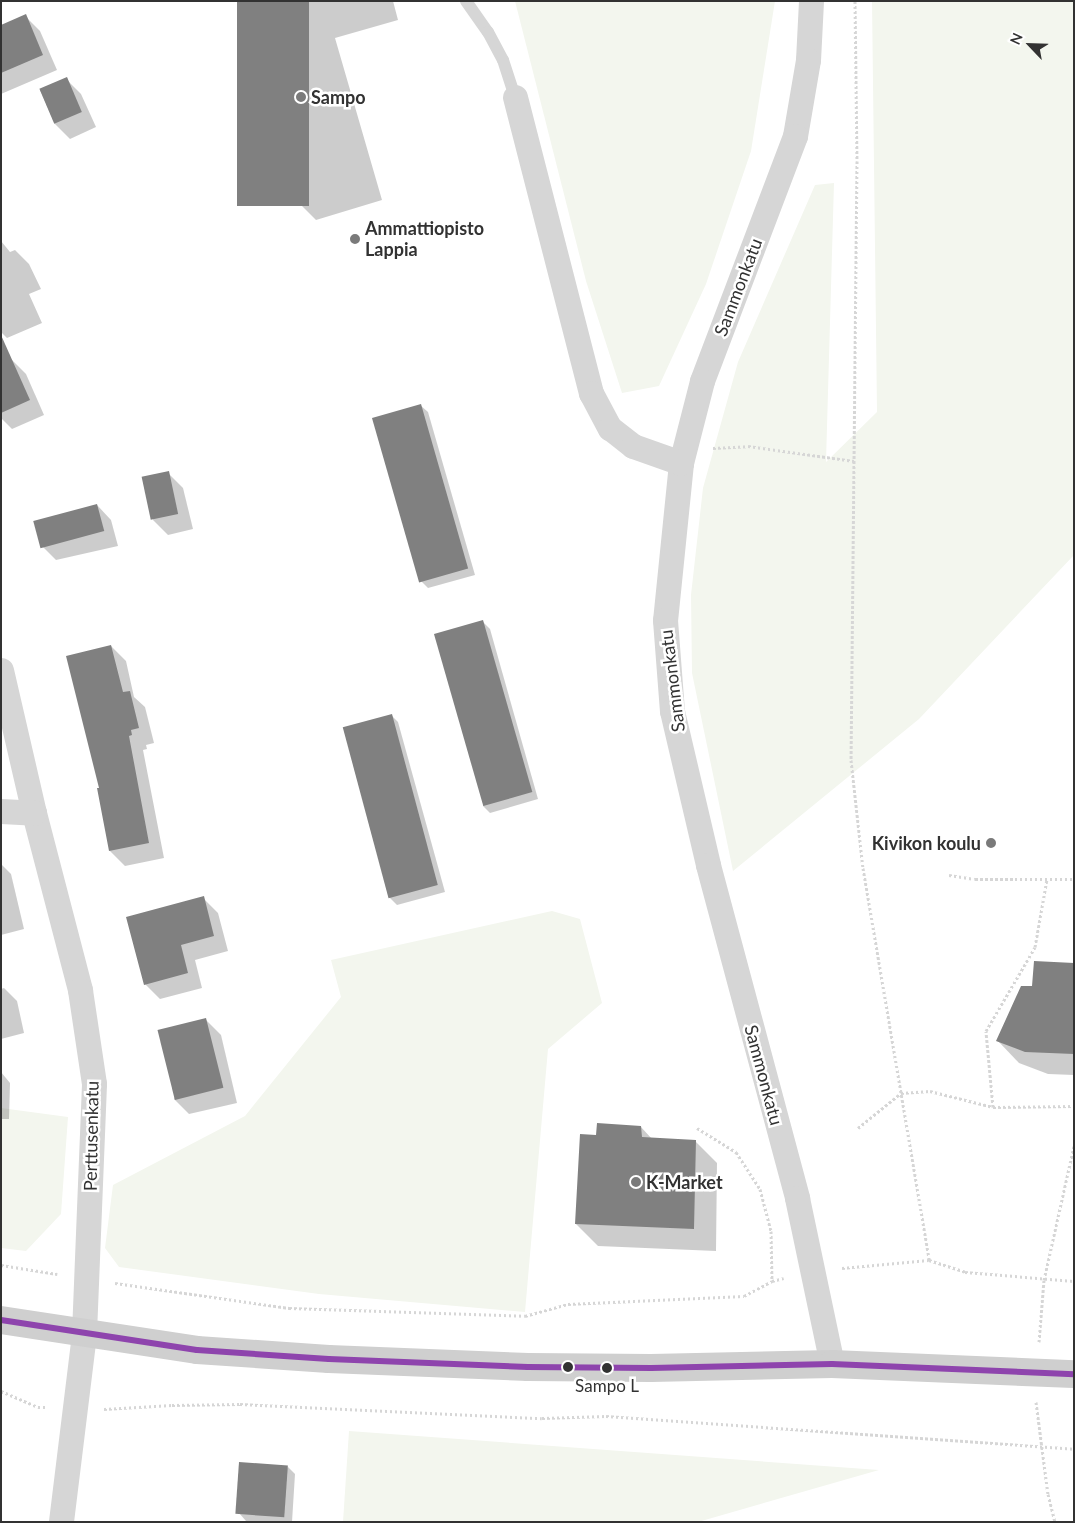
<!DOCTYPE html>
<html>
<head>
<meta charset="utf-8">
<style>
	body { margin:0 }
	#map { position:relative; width:1075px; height:1523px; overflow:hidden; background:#fff; font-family:Lato,sans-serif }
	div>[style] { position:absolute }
	.green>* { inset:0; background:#f3f6ee }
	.shadow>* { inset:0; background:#0003 }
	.building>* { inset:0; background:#808080; transform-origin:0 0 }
	.path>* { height:3px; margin-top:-1.5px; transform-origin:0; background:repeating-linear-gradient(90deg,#d6d6d6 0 2.5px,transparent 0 5px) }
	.lane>* { height:12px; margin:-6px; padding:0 6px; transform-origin:6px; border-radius:6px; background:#d6d6d6 }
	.street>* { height:25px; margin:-12.5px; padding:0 12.5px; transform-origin:12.5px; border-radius:12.5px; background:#d6d6d6 }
	.secondary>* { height:28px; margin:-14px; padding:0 14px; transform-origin:14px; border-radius:14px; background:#cfcfcf }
	.bus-1>* { height:6px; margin:-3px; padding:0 3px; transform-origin:3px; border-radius:3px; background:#8e44ad }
	.dots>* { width:14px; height:14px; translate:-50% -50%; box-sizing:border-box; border:2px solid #fff; border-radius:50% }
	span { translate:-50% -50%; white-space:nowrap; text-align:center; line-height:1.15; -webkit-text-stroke:5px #fff; paint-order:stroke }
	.bus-label { font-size:17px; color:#323232 }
	.poi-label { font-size:18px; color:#323232; font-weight:700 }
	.left { translate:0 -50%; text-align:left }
	.right { translate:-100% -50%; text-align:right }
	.street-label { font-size:18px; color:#323232 }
	.frame { position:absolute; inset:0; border:2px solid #323232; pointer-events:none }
	.north { position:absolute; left:1005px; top:20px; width:50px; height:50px; -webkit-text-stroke:4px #fff; paint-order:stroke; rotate:294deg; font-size:14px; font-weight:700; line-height:20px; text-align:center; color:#323232 }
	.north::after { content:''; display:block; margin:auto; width:18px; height:22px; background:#323232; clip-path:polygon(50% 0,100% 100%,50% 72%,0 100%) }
</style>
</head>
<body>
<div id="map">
	<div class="green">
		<div style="clip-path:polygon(515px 1px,775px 1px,751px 151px,706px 284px,659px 386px,622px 393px,586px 281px)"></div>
		<div style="clip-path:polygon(872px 1px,1074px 1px,1074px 555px,919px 719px,733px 871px,692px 673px,691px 595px,703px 488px,738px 362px,815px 185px,834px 183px,826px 462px,877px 412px)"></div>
		<div style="clip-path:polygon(552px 911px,580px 919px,602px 1003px,548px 1049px,525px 1312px,319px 1294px,119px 1267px,105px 1248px,113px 1185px,245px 1116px,341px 997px,331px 960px)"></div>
		<div style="clip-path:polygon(1px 1108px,68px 1117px,61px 1214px,26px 1251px,1px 1248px)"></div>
		<div style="clip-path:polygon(349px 1431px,879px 1470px,698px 1522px,343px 1522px)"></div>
	</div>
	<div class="shadow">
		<div style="clip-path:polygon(238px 1px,393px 1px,398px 20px,335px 38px,382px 200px,316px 220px,294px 198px)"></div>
		<div style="clip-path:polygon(25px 16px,40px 31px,57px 70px,1px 94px,1px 26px)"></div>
		<div style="clip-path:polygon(66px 79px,81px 94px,96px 127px,70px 139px,55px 124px,40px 90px)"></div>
		<div style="clip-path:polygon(1px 241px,10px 252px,15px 250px,29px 264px,41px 289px,29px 294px,42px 323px,7px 338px,1px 332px)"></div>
		<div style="clip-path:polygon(11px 359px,26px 374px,44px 415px,12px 429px,1px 418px,1px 363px)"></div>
		<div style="clip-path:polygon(420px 405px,428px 412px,475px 575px,428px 588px,421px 581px)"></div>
		<div style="clip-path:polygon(168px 473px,183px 488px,193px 529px,168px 535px,153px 520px)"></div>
		<div style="clip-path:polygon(97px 505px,111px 520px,118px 546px,56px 560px,41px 545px)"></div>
		<div style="clip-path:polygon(483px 622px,490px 629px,538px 799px,490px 813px,483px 806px)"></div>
		<div style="clip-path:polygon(111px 646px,126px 661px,134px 697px,145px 707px,154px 743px,146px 745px,147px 749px,143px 750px,164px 858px,125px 866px,110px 851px,98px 789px,100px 789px)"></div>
		<div style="clip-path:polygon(391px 715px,398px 722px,445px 892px,397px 905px,390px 898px)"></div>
		<div style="clip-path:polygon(1px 864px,11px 874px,24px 929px,1px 935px)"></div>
		<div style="clip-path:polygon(203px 898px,218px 913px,228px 951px,195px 960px,202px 988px,160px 999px,145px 984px)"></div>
		<div style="clip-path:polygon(1074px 964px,1074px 1075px,1048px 1074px,1019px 1063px,998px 1041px,1033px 987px)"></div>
		<div style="clip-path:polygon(4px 988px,17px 1001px,24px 1033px,1px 1039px,1px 989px)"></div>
		<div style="clip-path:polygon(206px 1020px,221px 1035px,237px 1103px,189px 1114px,174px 1099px)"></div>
		<div style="clip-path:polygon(1px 1072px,10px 1083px,9px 1119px,1px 1119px)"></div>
		<div style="clip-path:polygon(641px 1127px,652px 1139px,695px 1141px,717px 1163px,716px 1251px,598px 1246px,576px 1224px,597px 1136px)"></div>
		<div style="clip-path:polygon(288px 1467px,295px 1474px,292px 1522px,246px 1521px,239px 1513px)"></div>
	</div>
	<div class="building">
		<div style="left:237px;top:1px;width:72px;height:205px"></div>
		<div style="clip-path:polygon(26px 14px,43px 55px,1px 73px,1px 25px)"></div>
		<div style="left:67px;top:77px;width:38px;height:30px;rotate:67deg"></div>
		<div style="clip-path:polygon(1px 335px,30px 400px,1px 413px)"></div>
		<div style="left:421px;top:404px;width:171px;height:51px;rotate:74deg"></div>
		<div style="left:169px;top:471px;width:44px;height:28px;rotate:78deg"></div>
		<div style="left:97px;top:504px;width:28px;height:66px;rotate:75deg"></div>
		<div style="left:483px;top:620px;width:179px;height:51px;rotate:74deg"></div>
		<div style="clip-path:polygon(111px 645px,123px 692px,130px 691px,139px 728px,131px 730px,132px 735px,129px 736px,149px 843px,109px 851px,97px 788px,99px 788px,66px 656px)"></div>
		<div style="left:392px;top:714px;width:177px;height:51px;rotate:75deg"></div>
		<div style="clip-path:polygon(204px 896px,214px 936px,181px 945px,188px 973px,144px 985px,126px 917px)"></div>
		<div style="clip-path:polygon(1034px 961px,1074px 963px,1074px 1054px,1025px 1052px,996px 1041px,1021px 986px,1032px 986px)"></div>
		<div style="left:206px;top:1018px;width:72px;height:50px;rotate:76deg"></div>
		<div style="clip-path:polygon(597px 1123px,641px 1126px,642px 1137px,696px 1140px,694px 1229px,575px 1224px,580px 1134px,596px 1135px)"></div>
		<div style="left:239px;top:1462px;width:49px;height:52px;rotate:4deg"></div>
	</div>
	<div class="path">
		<div style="left:855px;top:1px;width:160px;rotate:89.3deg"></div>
		<div style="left:857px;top:161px;width:599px;rotate:90.57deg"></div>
		<div style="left:851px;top:760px;width:109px;rotate:83.7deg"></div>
		<div style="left:863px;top:868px;width:398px;rotate:80.4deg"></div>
		<div style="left:929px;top:1260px;width:38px;rotate:18deg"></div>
		<div style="left:965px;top:1272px;width:109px;rotate:4.7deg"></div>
		<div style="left:713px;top:448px;width:35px;rotate:-3deg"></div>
		<div style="left:748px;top:446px;width:107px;rotate:8.1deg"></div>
		<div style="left:949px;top:875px;width:26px;rotate:9deg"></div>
		<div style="left:975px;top:879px;width:99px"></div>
		<div style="left:993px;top:1107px;width:76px;rotate:-95.3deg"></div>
		<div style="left:986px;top:1031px;width:97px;rotate:-59.7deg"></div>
		<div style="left:1035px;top:947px;width:69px;rotate:-80deg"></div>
		<div style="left:697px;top:1128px;width:46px;rotate:31.6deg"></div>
		<div style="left:736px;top:1152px;width:44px;rotate:57deg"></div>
		<div style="left:760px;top:1189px;width:43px;rotate:75.3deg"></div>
		<div style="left:771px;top:1231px;width:50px;rotate:88.9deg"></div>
		<div style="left:858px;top:1128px;width:55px;rotate:-39.1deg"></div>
		<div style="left:901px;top:1093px;width:29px;rotate:-4deg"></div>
		<div style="left:930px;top:1091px;width:65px;rotate:14.3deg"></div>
		<div style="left:993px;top:1107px;width:81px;rotate:-0.7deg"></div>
		<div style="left:1px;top:1265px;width:57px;rotate:9.1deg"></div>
		<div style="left:842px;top:1268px;width:87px;rotate:-5.3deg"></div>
		<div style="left:115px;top:1283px;width:176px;rotate:8.2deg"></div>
		<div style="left:289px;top:1308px;width:236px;rotate:1.9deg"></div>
		<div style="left:525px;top:1316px;width:45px;rotate:-15.6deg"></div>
		<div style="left:568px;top:1304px;width:176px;rotate:-2.6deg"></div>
		<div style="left:744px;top:1296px;width:32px;rotate:-28deg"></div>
		<div style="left:772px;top:1281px;width:12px;rotate:-14deg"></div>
		<div style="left:1039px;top:1342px;width:62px;rotate:-85.4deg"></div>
		<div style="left:1044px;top:1280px;width:137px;rotate:-77.4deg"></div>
		<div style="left:1px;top:1391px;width:40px;rotate:23.4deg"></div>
		<div style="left:38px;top:1407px;width:10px"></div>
		<div style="left:1036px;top:1402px;width:93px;rotate:82.6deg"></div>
		<div style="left:1048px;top:1494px;width:29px;rotate:76deg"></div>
		<div style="left:104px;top:1409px;width:68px;rotate:-3.4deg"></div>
		<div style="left:172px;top:1405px;width:68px;rotate:-0.8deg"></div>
		<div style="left:240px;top:1404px;width:302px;rotate:2.7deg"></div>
		<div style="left:542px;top:1418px;width:64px;rotate:-1.8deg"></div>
		<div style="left:606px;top:1416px;width:469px;rotate:4deg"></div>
	</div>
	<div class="lane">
		<div style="left:466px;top:1px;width:38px;rotate:55deg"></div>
		<div style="left:488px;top:32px;width:32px;rotate:62deg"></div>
		<div style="left:503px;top:60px;width:39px;rotate:72deg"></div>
	</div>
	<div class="street">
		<div style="left:811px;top:1px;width:59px;rotate:92.9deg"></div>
		<div style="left:808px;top:60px;width:77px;rotate:99.7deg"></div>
		<div style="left:795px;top:136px;width:262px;rotate:110.8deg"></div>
		<div style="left:702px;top:381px;width:85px;rotate:104.4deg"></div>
		<div style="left:681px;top:463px;width:158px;rotate:95.8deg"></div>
		<div style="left:665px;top:620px;width:91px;rotate:85.6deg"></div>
		<div style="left:672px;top:711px;width:158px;rotate:76.8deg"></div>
		<div style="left:708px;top:865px;width:345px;rotate:75deg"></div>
		<div style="left:797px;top:1198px;width:170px;rotate:78.1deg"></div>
		<div style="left:515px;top:97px;width:306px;rotate:75.6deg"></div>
		<div style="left:591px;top:393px;width:40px;rotate:62deg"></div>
		<div style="left:610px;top:428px;width:29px;rotate:38deg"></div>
		<div style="left:633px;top:446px;width:51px;rotate:19.5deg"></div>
		<div style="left:1px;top:670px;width:147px;rotate:77deg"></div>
		<div style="left:34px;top:813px;width:183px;rotate:75.4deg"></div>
		<div style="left:80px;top:990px;width:95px;rotate:81.5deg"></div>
		<div style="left:94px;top:1084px;width:250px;rotate:92.3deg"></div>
		<div style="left:84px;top:1334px;width:189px;rotate:97deg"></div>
		<div style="left:1px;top:811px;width:33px;rotate:3deg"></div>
	</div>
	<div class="secondary">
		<div style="left:1px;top:1320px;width:198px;rotate:8.7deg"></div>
		<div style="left:197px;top:1350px;width:132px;rotate:3.9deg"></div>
		<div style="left:329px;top:1359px;width:199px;rotate:2.3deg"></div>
		<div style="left:528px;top:1367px;width:123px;rotate:0.5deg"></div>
		<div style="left:651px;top:1368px;width:181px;rotate:-1.3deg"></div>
		<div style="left:832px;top:1364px;width:242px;rotate:2.4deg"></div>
	</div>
	<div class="bus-1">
		<div style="left:1px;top:1320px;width:198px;rotate:8.7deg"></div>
		<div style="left:197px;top:1350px;width:132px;rotate:3.9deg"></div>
		<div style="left:329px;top:1359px;width:199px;rotate:2.3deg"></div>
		<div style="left:528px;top:1367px;width:123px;rotate:0.5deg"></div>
		<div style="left:651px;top:1368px;width:181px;rotate:-1.3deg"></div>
		<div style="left:832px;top:1364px;width:242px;rotate:2.4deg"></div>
	</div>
	<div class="dots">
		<div style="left:301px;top:97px;background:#7a7a7a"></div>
		<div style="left:355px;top:239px;background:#7a7a7a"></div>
		<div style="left:991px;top:843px;background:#7a7a7a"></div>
		<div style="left:636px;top:1182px;background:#7a7a7a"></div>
		<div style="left:568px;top:1367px;background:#323232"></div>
		<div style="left:607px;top:1368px;background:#323232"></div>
	</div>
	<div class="bus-label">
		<span style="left:607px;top:1386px">Sampo L</span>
	</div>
	<div class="poi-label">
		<span class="left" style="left:311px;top:97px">Sampo</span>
		<span class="left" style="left:365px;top:239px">Ammattiopisto<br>Lappia</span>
		<span class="right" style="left:981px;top:843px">Kivikon koulu</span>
		<span class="left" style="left:646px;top:1182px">K-Market</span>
	</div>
	<div class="street-label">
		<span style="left:738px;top:287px;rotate:-69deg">Sammonkatu</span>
		<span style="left:672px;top:681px;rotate:-97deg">Sammonkatu</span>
		<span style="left:764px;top:1075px;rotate:75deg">Sammonkatu</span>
		<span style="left:91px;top:1136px;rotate:-89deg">Perttusenkatu</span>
	</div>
	<div class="frame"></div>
	<div class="north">N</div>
</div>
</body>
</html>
